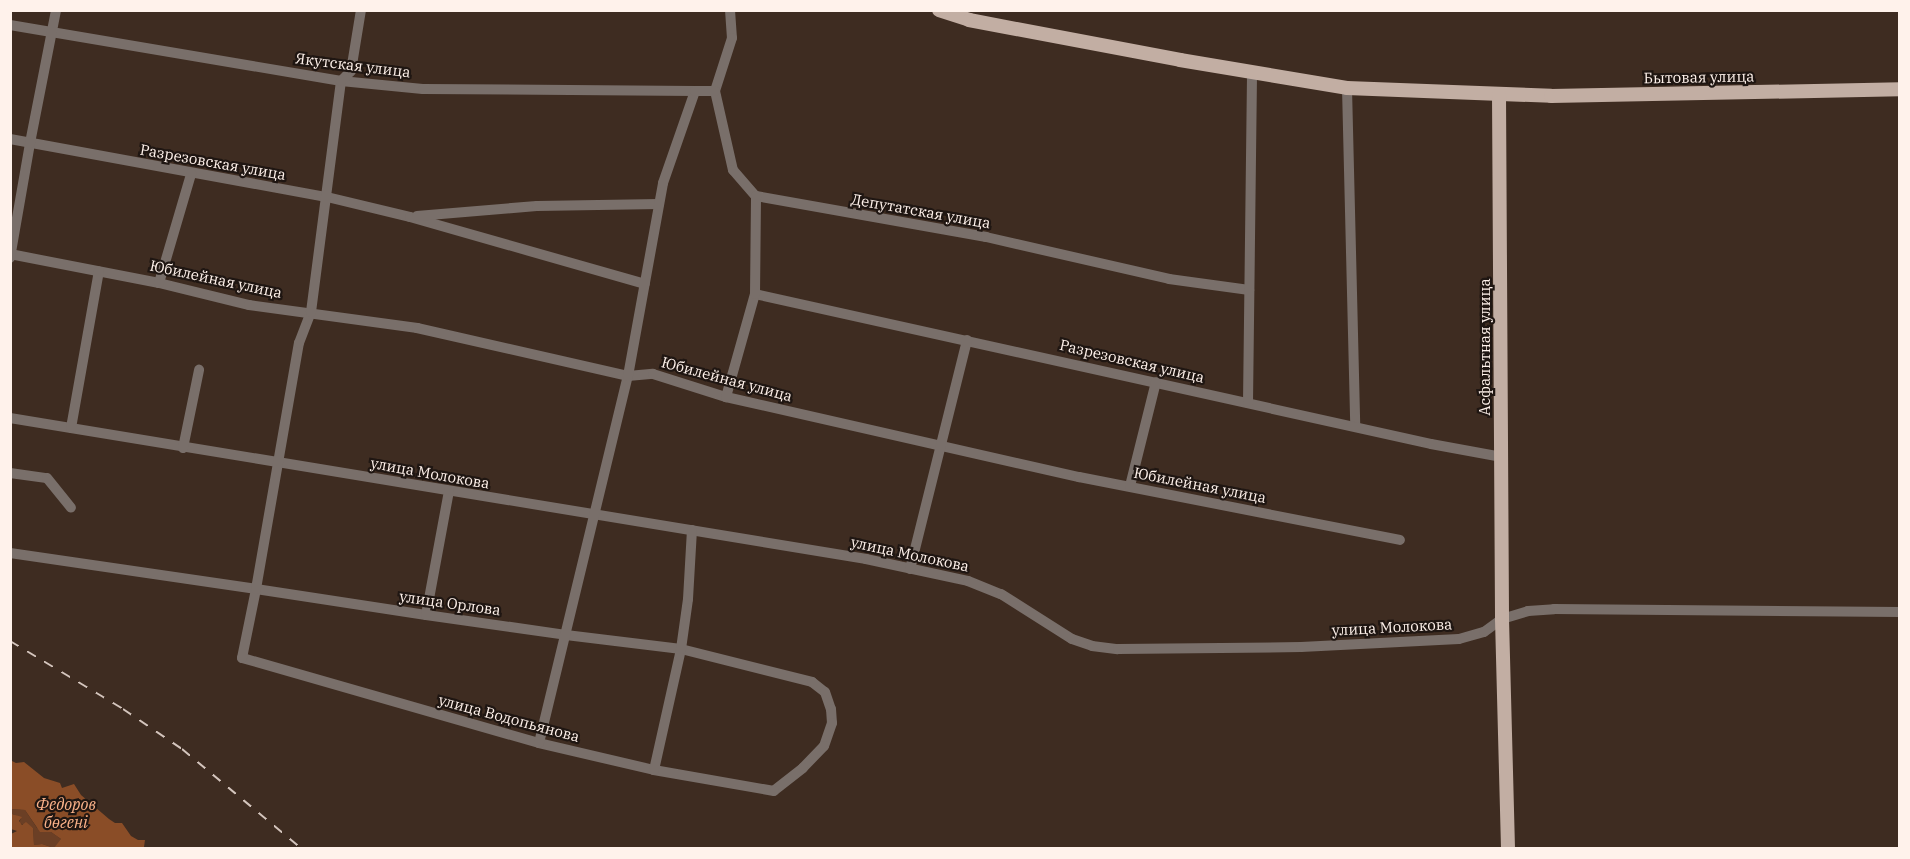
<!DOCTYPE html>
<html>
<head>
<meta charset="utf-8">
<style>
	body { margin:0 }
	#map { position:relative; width:1910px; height:859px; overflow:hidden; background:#3e2c21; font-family:"IBM Plex Serif",serif }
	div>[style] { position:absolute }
	.green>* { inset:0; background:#6b3f25 }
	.water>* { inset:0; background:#8a4d27 }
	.minor>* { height:10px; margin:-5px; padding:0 5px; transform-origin:5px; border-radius:5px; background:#796f6a }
	.major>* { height:14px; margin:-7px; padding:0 7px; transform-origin:7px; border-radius:7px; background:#c2aea3 }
	.rail>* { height:2px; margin-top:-1px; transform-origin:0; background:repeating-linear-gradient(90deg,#d4c5bd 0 10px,transparent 0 20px) }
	span { translate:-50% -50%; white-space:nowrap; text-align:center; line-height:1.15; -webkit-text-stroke:4.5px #1f1612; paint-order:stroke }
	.street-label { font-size:15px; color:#fff2eb }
	.water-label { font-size:16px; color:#fbb289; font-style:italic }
	.frame { position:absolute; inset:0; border:12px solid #fff2eb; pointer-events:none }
</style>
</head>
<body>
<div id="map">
	<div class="green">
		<div style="clip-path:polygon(11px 809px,25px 810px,37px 828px,51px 832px,61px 839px,60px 844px,54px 848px,42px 844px,34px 845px,33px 828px,19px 823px,21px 818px,13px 814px,11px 816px)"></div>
	</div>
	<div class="water">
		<div style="clip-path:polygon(10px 760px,16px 763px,24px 762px,44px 778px,60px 783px,62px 788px,74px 784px,81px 795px,109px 819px,115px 823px,122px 823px,131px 836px,138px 840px,145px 840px,144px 847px,11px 848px,11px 834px,17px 831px,11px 829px,12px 814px,22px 817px,19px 821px,22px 825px,26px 822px,33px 828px,34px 845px,42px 844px,54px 848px,61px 839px,51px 832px,40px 832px,25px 810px,11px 809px)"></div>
	</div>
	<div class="minor">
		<div style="left:730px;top:10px;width:28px;rotate:86deg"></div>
		<div style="left:732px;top:38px;width:56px;rotate:107.8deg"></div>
		<div style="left:715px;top:91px;width:81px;rotate:77.2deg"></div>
		<div style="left:733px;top:170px;width:35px;rotate:49deg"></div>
		<div style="left:756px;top:196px;width:234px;rotate:10.1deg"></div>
		<div style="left:986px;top:237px;width:188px;rotate:12.9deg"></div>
		<div style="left:1169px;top:279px;width:81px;rotate:7.8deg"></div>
		<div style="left:10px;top:25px;width:336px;rotate:9.6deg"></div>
		<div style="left:341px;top:81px;width:82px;rotate:5.6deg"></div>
		<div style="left:423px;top:89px;width:272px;rotate:0.4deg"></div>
		<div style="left:1347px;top:88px;width:338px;rotate:88.6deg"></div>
		<div style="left:10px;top:139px;width:322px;rotate:10.4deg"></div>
		<div style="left:327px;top:197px;width:85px;rotate:13.5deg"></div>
		<div style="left:410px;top:217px;width:244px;rotate:15.9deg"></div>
		<div style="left:417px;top:216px;width:120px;rotate:-4.8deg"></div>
		<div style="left:537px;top:206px;width:122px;rotate:-0.9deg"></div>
		<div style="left:10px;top:254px;width:152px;rotate:11deg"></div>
		<div style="left:159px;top:283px;width:93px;rotate:13.7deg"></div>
		<div style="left:249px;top:305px;width:170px;rotate:7.8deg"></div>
		<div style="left:417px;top:328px;width:216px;rotate:12.8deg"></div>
		<div style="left:628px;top:376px;width:25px;rotate:-5deg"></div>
		<div style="left:653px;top:374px;width:77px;rotate:17.5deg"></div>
		<div style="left:726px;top:397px;width:362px;rotate:12.8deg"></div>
		<div style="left:1079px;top:477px;width:327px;rotate:11.1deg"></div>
		<div style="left:10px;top:258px;width:117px;rotate:-80.1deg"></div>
		<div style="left:30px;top:143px;width:136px;rotate:-78.9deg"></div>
		<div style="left:159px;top:283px;width:114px;rotate:-73.6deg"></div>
		<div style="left:755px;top:294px;width:692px;rotate:12.51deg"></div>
		<div style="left:1431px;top:444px;width:72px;rotate:10.4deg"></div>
		<div style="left:726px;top:397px;width:107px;rotate:-74.3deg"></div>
		<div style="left:755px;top:294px;width:98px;rotate:-89.4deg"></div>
		<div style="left:1248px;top:403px;width:329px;rotate:-89.3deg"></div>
		<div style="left:10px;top:418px;width:868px;rotate:9.35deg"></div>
		<div style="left:866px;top:559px;width:104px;rotate:12.2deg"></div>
		<div style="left:968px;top:581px;width:35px;rotate:22deg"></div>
		<div style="left:1001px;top:594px;width:84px;rotate:32.4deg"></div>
		<div style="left:1072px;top:639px;width:21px;rotate:19deg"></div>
		<div style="left:1092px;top:646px;width:26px;rotate:7deg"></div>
		<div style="left:1118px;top:649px;width:183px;rotate:-0.6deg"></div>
		<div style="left:1301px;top:647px;width:158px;rotate:-2.9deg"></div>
		<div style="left:1459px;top:639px;width:26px;rotate:-16deg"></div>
		<div style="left:1484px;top:632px;width:22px;rotate:-36deg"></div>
		<div style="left:1502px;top:619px;width:27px;rotate:-17deg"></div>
		<div style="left:1528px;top:611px;width:26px;rotate:-4deg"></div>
		<div style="left:1554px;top:609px;width:346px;rotate:0.5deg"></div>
		<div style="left:71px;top:428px;width:159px;rotate:-79.9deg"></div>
		<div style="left:183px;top:448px;width:80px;rotate:-78.4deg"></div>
		<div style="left:10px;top:473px;width:37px;rotate:8deg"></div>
		<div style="left:47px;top:478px;width:38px;rotate:51deg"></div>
		<div style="left:1130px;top:486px;width:107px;rotate:-76deg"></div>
		<div style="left:10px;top:553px;width:249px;rotate:8.3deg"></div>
		<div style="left:256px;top:589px;width:172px;rotate:8.7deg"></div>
		<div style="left:426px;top:615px;width:141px;rotate:8.1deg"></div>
		<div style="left:566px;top:635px;width:116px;rotate:6.9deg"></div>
		<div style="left:681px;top:649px;width:135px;rotate:14.1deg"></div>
		<div style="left:812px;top:682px;width:16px;rotate:38deg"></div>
		<div style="left:825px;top:692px;width:18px;rotate:71deg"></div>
		<div style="left:831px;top:709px;width:14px;rotate:86deg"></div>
		<div style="left:832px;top:723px;width:24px;rotate:109deg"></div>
		<div style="left:824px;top:746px;width:30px;rotate:134deg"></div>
		<div style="left:803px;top:768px;width:37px;rotate:142deg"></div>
		<div style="left:774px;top:791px;width:122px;rotate:-170.1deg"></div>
		<div style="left:654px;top:770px;width:118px;rotate:-166.8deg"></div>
		<div style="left:539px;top:743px;width:309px;rotate:-164deg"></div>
		<div style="left:242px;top:658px;width:70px;rotate:-78.5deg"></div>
		<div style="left:256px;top:589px;width:250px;rotate:-80.1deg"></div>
		<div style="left:299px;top:343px;width:33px;rotate:-69deg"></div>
		<div style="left:311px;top:312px;width:233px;rotate:-82.6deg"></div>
		<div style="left:341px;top:81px;width:14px;rotate:-45deg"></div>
		<div style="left:351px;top:71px;width:62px;rotate:-80.7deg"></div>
		<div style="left:910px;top:569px;width:236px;rotate:-76deg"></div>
		<div style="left:426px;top:615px;width:126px;rotate:-79.5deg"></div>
		<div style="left:539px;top:743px;width:378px;rotate:-76.4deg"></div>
		<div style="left:628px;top:376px;width:196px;rotate:-79.7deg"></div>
		<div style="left:663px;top:183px;width:97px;rotate:-70.8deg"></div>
		<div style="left:695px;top:91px;width:20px"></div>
		<div style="left:654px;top:770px;width:124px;rotate:-77.4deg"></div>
		<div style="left:681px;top:649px;width:50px;rotate:-82deg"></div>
		<div style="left:688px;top:599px;width:69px;rotate:-86.7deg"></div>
	</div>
	<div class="major">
		<div style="left:939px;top:10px;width:32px;rotate:18deg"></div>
		<div style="left:969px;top:20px;width:215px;rotate:10.7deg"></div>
		<div style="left:1180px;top:60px;width:169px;rotate:9.5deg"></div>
		<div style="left:1347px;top:88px;width:204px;rotate:2.2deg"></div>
		<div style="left:1551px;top:96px;width:349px;rotate:-1.1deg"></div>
		<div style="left:1499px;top:94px;width:525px;rotate:89.67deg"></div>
		<div style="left:1502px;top:619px;width:229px;rotate:88.5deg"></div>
	</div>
	<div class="rail">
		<div style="left:10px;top:641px;width:132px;rotate:31deg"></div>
		<div style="left:123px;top:709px;width:71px;rotate:34.1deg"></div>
		<div style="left:182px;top:749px;width:155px;rotate:39.8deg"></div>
	</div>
	<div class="street-label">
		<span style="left:353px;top:65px;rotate:7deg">Якутская улица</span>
		<span style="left:1699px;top:77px;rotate:-1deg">Бытовая улица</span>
		<span style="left:213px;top:162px;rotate:10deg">Разрезовская улица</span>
		<span style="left:921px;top:211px;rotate:10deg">Депутатская улица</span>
		<span style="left:216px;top:279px;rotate:12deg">Юбилейная улица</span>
		<span style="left:1485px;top:347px;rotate:-90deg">Асфальтная улица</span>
		<span style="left:1132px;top:361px;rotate:13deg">Разрезовская улица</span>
		<span style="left:727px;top:379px;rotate:15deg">Юбилейная улица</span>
		<span style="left:430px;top:473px;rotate:10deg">улица Молокова</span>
		<span style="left:1200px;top:485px;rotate:11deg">Юбилейная улица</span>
		<span style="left:910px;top:554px;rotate:12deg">улица Молокова</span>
		<span style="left:450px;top:603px;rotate:8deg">улица Орлова</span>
		<span style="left:1392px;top:627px;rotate:-3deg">улица Молокова</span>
		<span style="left:509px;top:718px;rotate:15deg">улица Водопьянова</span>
	</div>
	<div class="water-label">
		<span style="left:66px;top:813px">Федоров<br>бөгені</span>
	</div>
	<div class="frame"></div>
</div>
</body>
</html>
